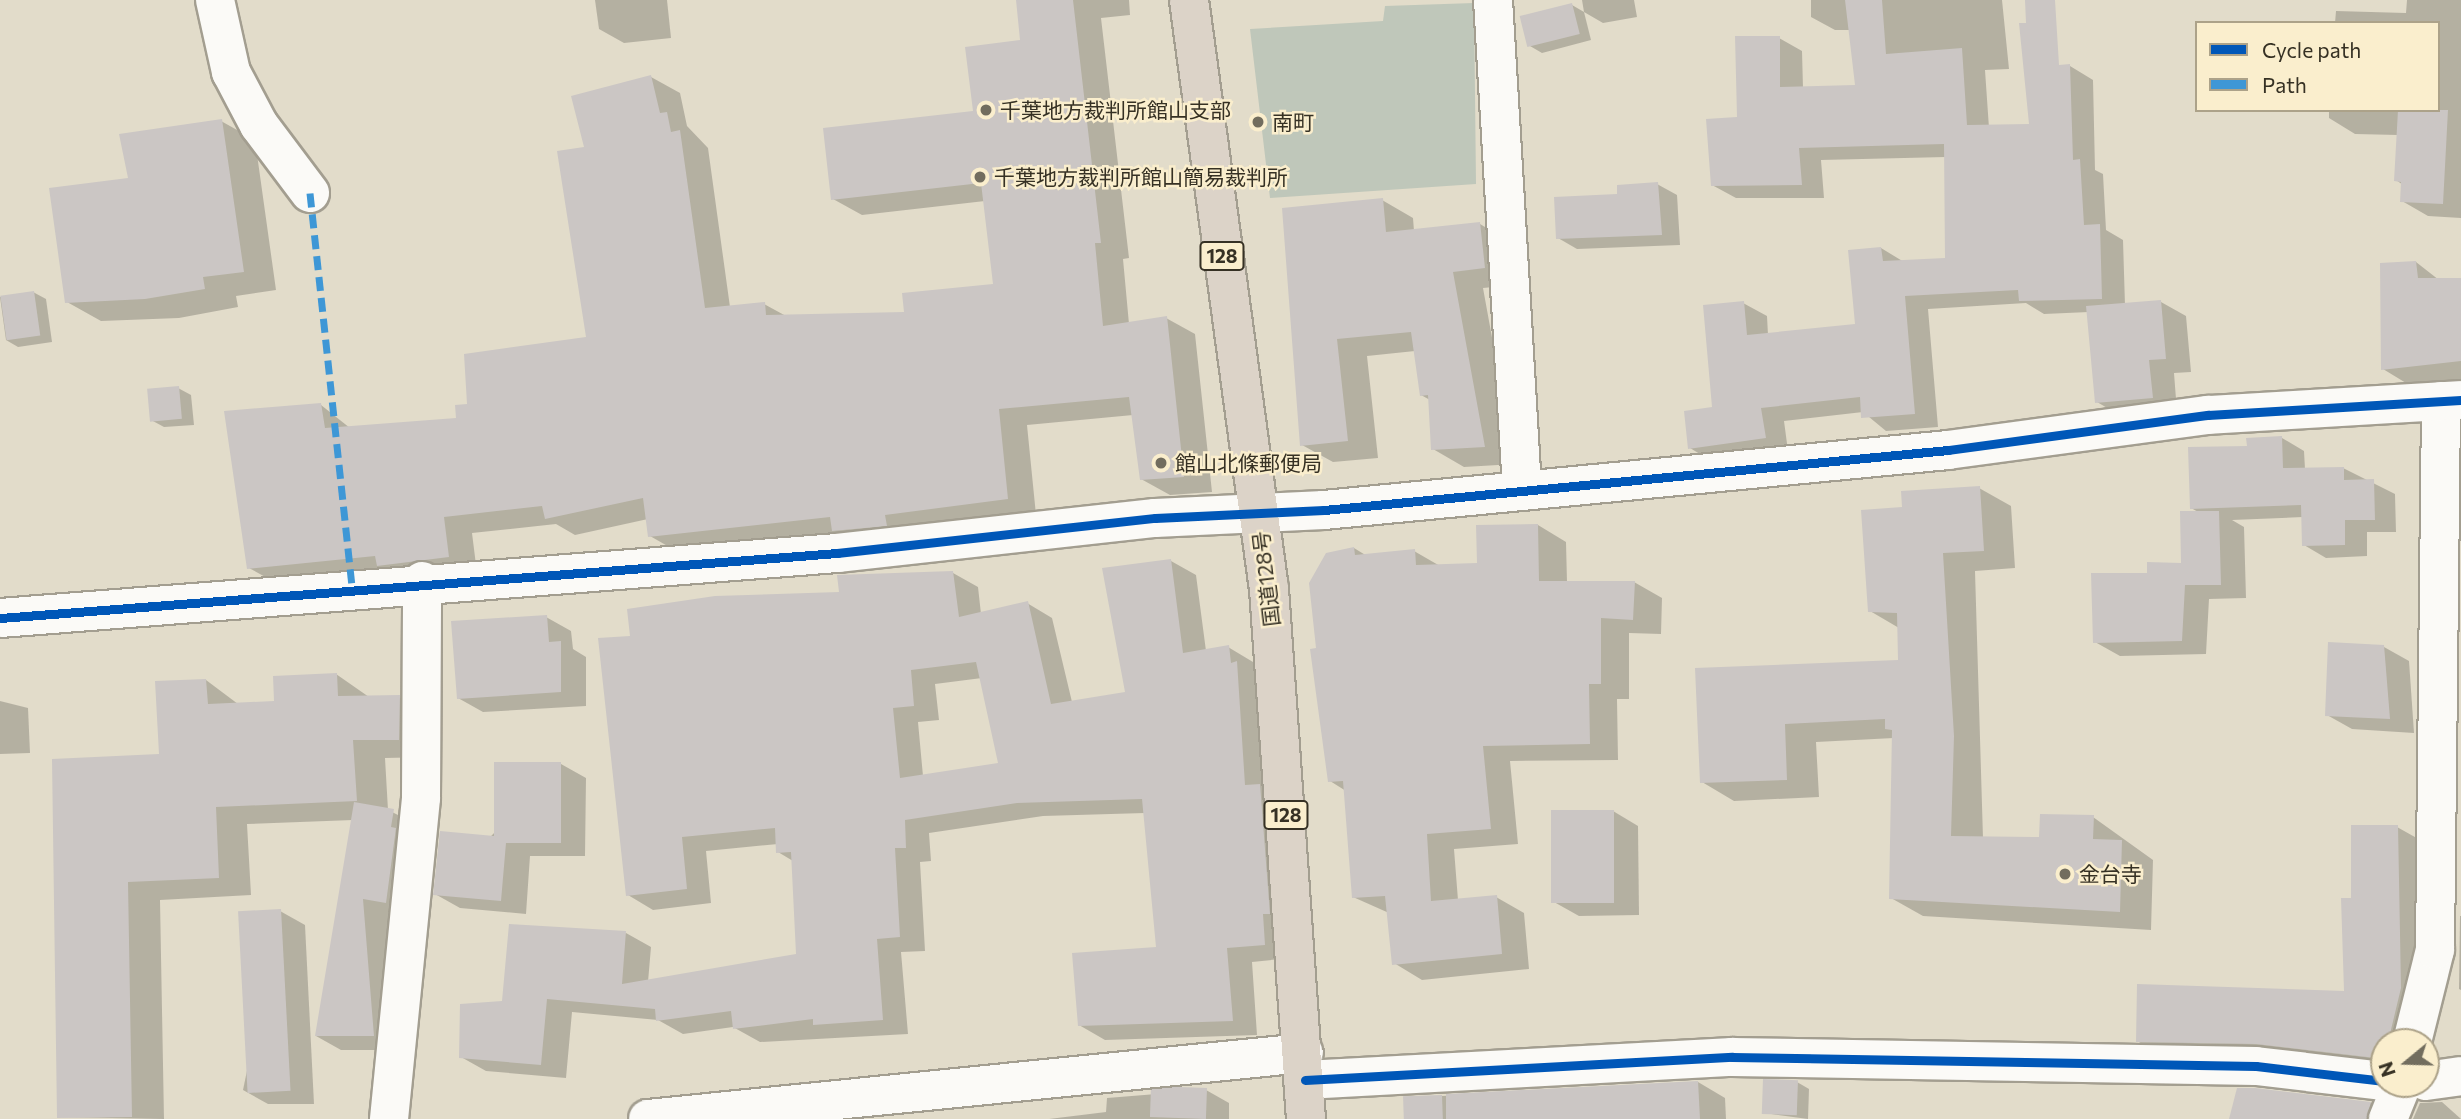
<!DOCTYPE html>
<html>
<head>
<meta charset="utf-8">
<style>
	body { margin:0 }
	#map { position:relative; width:2461px; height:1119px; overflow:hidden; background:#e2dcca; font-family:Commissioner,"Noto Sans JP",sans-serif }
	div>[style] { position:absolute }
	.green>* { inset:0; background:#bfc7ba }
	.shadow>* { inset:0; background:#0003 }
	.building>* { inset:0; background:#cbc6c4; transform-origin:0 0 }
	.roads { filter:drop-shadow(2px 0 #a39e90) drop-shadow(-2px 0 #a39e90) drop-shadow(0 2px #a39e90) drop-shadow(0 -2px #a39e90) }
	.minor>* { height:38px; margin:-19px; padding:0 19px; transform-origin:19px; border-radius:19px; background:#fbfaf7 }
	.tertiary>* { height:38px; margin:-19px; padding:0 19px; transform-origin:19px; border-radius:19px; background:#fbfaf7 }
	.trunk>* { height:38px; margin:-19px; padding:0 19px; transform-origin:19px; border-radius:19px; background:#dcd3c8 }
	.quiet>* { height:7px; margin-top:-3.5px; transform-origin:0; background:repeating-linear-gradient(90deg,#3e97d6 0 14px,transparent 0 21px) }
	.cycleway>* { height:9px; margin:-4.5px; padding:0 4.5px; transform-origin:4.5px; border-radius:4.5px; background:#0057b8 }
	.dots>* { width:19px; height:19px; translate:-50% -50%; box-sizing:border-box; border:4px solid #faeecd; border-radius:50% }
	span { translate:-50% -50%; white-space:nowrap; text-align:center; line-height:1.15; -webkit-text-stroke:5px #faeecd; paint-order:stroke }
	.shield-label span { padding:2px 5px; background:#faeecd; border:2px solid; border-radius:5px; -webkit-text-stroke-width:0 }
	.shield-label { font-size:19px; color:#363124; font-weight:700 }
	.poi-label { font-size:21px; color:#363124 }
	.left { translate:0 -50%; text-align:left }
	.street-label { font-size:21px; color:#363124 }
	.legend { position:absolute; left:2195px; top:21px; width:245px; height:91px; box-sizing:border-box; background:#faeecd; border:2px solid #aca289; margin:0; padding:9px 12px; list-style:none; font-size:21px; color:#363124 }
	.legend li { display:flex; align-items:center; gap:14px; height:35px }
	.legend b { width:35px; border:2px solid #aca289 }
	.north { position:absolute; left:2370px; top:1028px; width:70px; height:70px; box-sizing:border-box; background:#faeecd; border:2px solid #aca289; border-radius:50%; rotate:251deg; font-size:19px; font-weight:700; line-height:28px; text-align:center; color:#363124 }
	.north::after { content:''; display:block; margin:auto; width:24px; height:32px; background:#726d5e; clip-path:polygon(50% 0,100% 100%,50% 72%,0 100%) }
</style>
</head>
<body>
<div id="map">
	<div class="green">
		<div style="clip-path:polygon(1474px 3px,1476px 184px,1270px 198px,1250px 29px,1383px 21px,1385px 6px)"></div>
	</div>
	<div class="shadow">
		<div style="clip-path:polygon(595px 0,667px 0,671px 38px,624px 43px,599px 29px)"></div>
		<div style="clip-path:polygon(1017px 0,1129px 0,1130px 15px,1101px 18px,1129px 258px,1123px 259px,1129px 324px,1166px 318px,1195px 334px,1212px 492px,1170px 495px,1141px 479px,1133px 415px,1027px 425px,1036px 515px,678px 552px,650px 536px,648px 519px,575px 535px,556px 524px,472px 533px,477px 573px,278px 584px,249px 568px,321px 405px,350px 428px,458px 420px,469px 405px,588px 339px,587px 148px,651px 77px,680px 93px,687px 126px,708px 148px,730px 307px,764px 304px,786px 316px,906px 314px,995px 286px,985px 201px,862px 215px,833px 199px,975px 112px,1022px 42px)"></div>
		<div style="clip-path:polygon(1582px 0,1634px 0,1637px 17px,1603px 23px,1584px 12px,1591px 40px,1542px 53px,1530px 46px,1572px 5px,1584px 12px)"></div>
		<div style="clip-path:polygon(1811px 0,2002px 0,2009px 69px,1985px 70px,1989px 128px,2031px 131px,2070px 66px,2093px 80px,2095px 170px,2103px 174px,2106px 230px,2123px 240px,2125px 305px,2161px 302px,2186px 316px,2191px 372px,2174px 373px,2177px 412px,2121px 416px,2097px 402px,2089px 312px,2044px 314px,2026px 303px,1928px 309px,1938px 427px,1886px 431px,1863px 412px,1784px 421px,1788px 451px,1713px 462px,1690px 448px,1714px 408px,1743px 303px,1767px 316px,1768px 335px,1857px 326px,1881px 248px,1904px 262px,1947px 260px,1946px 157px,1821px 160px,1824px 198px,1736px 198px,1712px 185px,1779px 38px,1802px 51px,1803px 88px,1856px 87px,1850px 30px,1835px 30px,1811px 17px)"></div>
		<div style="clip-path:polygon(2407px 0,2461px 0,2461px 218px,2428px 216px,2402px 201px,2403px 185px,2396px 180px,2398px 135px,2355px 134px,2329px 118px,2329px 110px,2438px 110px,2438px 23px,2335px 23px,2336px 11px,2406px 13px)"></div>
		<div style="clip-path:polygon(221px 121px,255px 140px,276px 290px,236px 296px,238px 307px,179px 318px,101px 321px,67px 302px,131px 179px)"></div>
		<div style="clip-path:polygon(1657px 184px,1677px 195px,1680px 245px,1577px 249px,1558px 238px,1619px 196px)"></div>
		<div style="clip-path:polygon(1382px 200px,1413px 218px,1414px 231px,1480px 224px,1510px 242px,1515px 285px,1483px 288px,1515px 464px,1464px 467px,1433px 449px,1430px 400px,1421px 395px,1415px 351px,1367px 356px,1378px 458px,1333px 462px,1302px 445px)"></div>
		<div style="clip-path:polygon(2416px 262px,2439px 280px,2461px 279px,2461px 380px,2406px 383px,2383px 369px)"></div>
		<div style="clip-path:polygon(33px 292px,46px 299px,52px 342px,18px 347px,6px 340px,0 297px)"></div>
		<div style="clip-path:polygon(178px 388px,191px 395px,194px 425px,164px 427px,151px 420px)"></div>
		<div style="clip-path:polygon(2282px 438px,2304px 451px,2305px 469px,2343px 468px,2395px 494px,2396px 532px,2367px 532px,2367px 556px,2326px 558px,2304px 545px,2303px 517px,2232px 520px,2244px 527px,2246px 598px,2209px 599px,2206px 654px,2120px 656px,2095px 642px,2149px 575px,2183px 565px,2200px 513px,2191px 508px,2249px 448px)"></div>
		<div style="clip-path:polygon(1979px 488px,2011px 506px,2015px 568px,1975px 571px,1983px 838px,2041px 839px,2093px 817px,2153px 860px,2151px 930px,1923px 916px,1891px 898px,1894px 738px,1816px 742px,1819px 797px,1734px 801px,1702px 782px,1697px 670px,1899px 661px,1899px 628px,1870px 611px,1904px 508px)"></div>
		<div style="clip-path:polygon(1538px 525px,1566px 542px,1567px 582px,1634px 582px,1662px 598px,1661px 634px,1629px 633px,1629px 699px,1617px 699px,1618px 760px,1510px 761px,1518px 844px,1454px 849px,1458px 900px,1496px 897px,1524px 913px,1529px 969px,1422px 980px,1394px 963px,1389px 913px,1353px 897px,1346px 791px,1330px 781px,1318px 650px,1354px 548px,1367px 556px,1414px 551px,1440px 566px,1479px 565px)"></div>
		<div style="clip-path:polygon(evenodd,1171px 561px,1196px 575px,1206px 651px,1228px 647px,1253px 662px,1262px 678px,1290px 958px,1252px 962px,1257px 1035px,1105px 1040px,1079px 1025px,1158px 948px,1145px 813px,1043px 816px,929px 833px,931px 861px,920px 862px,925px 951px,901px 952px,908px 1034px,760px 1042px,733px 1027px,683px 1034px,658px 1020px,572px 1012px,566px 1078px,486px 1071px,461px 1057px,504px 1003px,626px 933px,651px 947px,648px 982px,798px 956px,793px 861px,778px 852px,778px 844px,706px 851px,711px 903px,653px 910px,628px 895px,632px 637px,953px 573px,978px 587px,981px 614px,1027px 603px,1052px 618px,1072px 702px,1127px 693px,1171px 561px,982px 678px,1000px 765px,923px 776px,918px 722px,939px 720px,935px 684px,982px 678px)"></div>
		<div style="clip-path:polygon(546px 617px,571px 631px,573px 649px,586px 657px,586px 706px,483px 712px,458px 698px)"></div>
		<div style="clip-path:polygon(2384px 647px,2409px 661px,2414px 733px,2352px 729px,2327px 715px)"></div>
		<div style="clip-path:polygon(336px 674px,369px 697px,399px 697px,431px 715px,431px 757px,385px 758px,388px 810px,418px 825px,410px 916px,388px 912px,399px 1050px,341px 1050px,316px 1036px,353px 820px,247px 824px,251px 895px,160px 900px,164px 1119px,59px 1117px,161px 756px,206px 680px,238px 704px,276px 703px)"></div>
		<div style="clip-path:polygon(0 701px,28px 708px,30px 753px,0 754px)"></div>
		<div style="clip-path:polygon(561px 764px,586px 778px,585px 856px,530px 856px,526px 914px,460px 908px,435px 894px)"></div>
		<div style="clip-path:polygon(1613px 811px,1638px 826px,1639px 915px,1579px 916px,1554px 902px)"></div>
		<div style="clip-path:polygon(2397px 827px,2422px 841px,2420px 1042px,2384px 1042px,2384px 1071px,2162px 1055px,2137px 1041px,2346px 993px,2353px 900px)"></div>
		<div style="clip-path:polygon(280px 911px,305px 925px,314px 1104px,268px 1104px,243px 1090px)"></div>
		<div style="clip-path:polygon(2460px 916px,2461px 916px,2461px 990px,2459px 989px)"></div>
		<div style="clip-path:polygon(1698px 1082px,1725px 1098px,1726px 1119px,1405px 1119px,1405px 1098px)"></div>
		<div style="clip-path:polygon(1797px 1082px,1809px 1089px,1808px 1119px,1764px 1113px)"></div>
		<div style="clip-path:polygon(2239px 1089px,2371px 1103px,2391px 1119px,2232px 1119px)"></div>
		<div style="clip-path:polygon(1206px 1090px,1229px 1103px,1229px 1119px,1049px 1119px,1106px 1112px,1107px 1098px)"></div>
		<div style="clip-path:polygon(2442px 1102px,2461px 1119px,2413px 1119px,2420px 1103px)"></div>
	</div>
	<div class="building">
		<div style="clip-path:polygon(1016px 0,1073px 0,1101px 243px,1095px 243px,1103px 326px,1167px 316px,1184px 477px,1140px 480px,1129px 397px,999px 409px,1008px 499px,885px 515px,887px 526px,832px 531px,830px 517px,648px 537px,643px 498px,545px 519px,542px 506px,444px 517px,449px 557px,377px 566px,375px 556px,247px 569px,224px 411px,321px 403px,325px 428px,456px 418px,455px 405px,467px 404px,464px 354px,586px 337px,557px 151px,584px 147px,571px 96px,651px 75px,660px 113px,667px 112px,671px 132px,680px 130px,705px 308px,765px 302px,766px 315px,904px 312px,902px 293px,993px 284px,981px 183px,831px 200px,823px 128px,973px 111px,965px 47px,1020px 40px)"></div>
		<div style="clip-path:polygon(1845px 0,1882px 0,1886px 54px,1962px 48px,1967px 125px,2029px 124px,2019px 23px,2026px 23px,2025px 0,2055px 0,2059px 65px,2070px 64px,2073px 160px,2080px 159px,2084px 225px,2100px 224px,2102px 299px,2019px 301px,2018px 290px,1905px 296px,1915px 414px,1861px 418px,1860px 397px,1761px 408px,1766px 438px,1688px 449px,1684px 411px,1712px 407px,1703px 305px,1744px 301px,1747px 335px,1855px 324px,1848px 250px,1881px 247px,1883px 261px,1945px 258px,1944px 144px,1799px 148px,1802px 185px,1711px 186px,1706px 119px,1737px 117px,1735px 36px,1780px 36px,1780px 87px,1855px 85px)"></div>
		<div style="left:1572px;top:3px;width:32px;height:54px;rotate:76deg"></div>
		<div style="clip-path:polygon(2398px 110px,2448px 110px,2443px 204px,2400px 202px,2401px 182px,2394px 181px)"></div>
		<div style="clip-path:polygon(222px 119px,244px 272px,203px 277px,205px 289px,145px 299px,65px 303px,49px 188px,128px 178px,119px 134px)"></div>
		<div style="clip-path:polygon(1658px 182px,1662px 235px,1556px 239px,1554px 197px,1617px 194px,1617px 185px)"></div>
		<div style="clip-path:polygon(1383px 198px,1386px 232px,1480px 222px,1485px 268px,1453px 272px,1485px 447px,1431px 450px,1428px 395px,1420px 396px,1411px 332px,1337px 339px,1348px 441px,1300px 446px,1282px 208px)"></div>
		<div style="clip-path:polygon(2416px 261px,2418px 278px,2461px 278px,2461px 361px,2381px 370px,2380px 263px)"></div>
		<div style="left:34px;top:291px;width:45px;height:34px;rotate:82deg"></div>
		<div style="clip-path:polygon(2161px 300px,2166px 359px,2149px 360px,2153px 398px,2095px 403px,2086px 306px)"></div>
		<div style="left:179px;top:386px;width:33px;height:32px;rotate:85deg"></div>
		<div style="clip-path:polygon(2282px 436px,2283px 468px,2344px 467px,2344px 480px,2374px 479px,2375px 520px,2345px 520px,2345px 545px,2302px 546px,2301px 505px,2190px 509px,2188px 447px,2247px 446px,2246px 438px)"></div>
		<div style="clip-path:polygon(1980px 486px,1984px 551px,1943px 553px,1954px 736px,1951px 836px,2039px 837px,2040px 814px,2094px 815px,2093px 839px,2122px 840px,2120px 912px,1889px 899px,1892px 730px,1885px 729px,1885px 719px,1785px 724px,1787px 780px,1700px 783px,1695px 668px,1898px 660px,1897px 613px,1868px 612px,1861px 510px,1902px 507px,1901px 491px)"></div>
		<div style="clip-path:polygon(2180px 511px,2219px 511px,2221px 585px,2185px 585px,2182px 641px,2093px 643px,2091px 573px,2147px 573px,2147px 562px,2181px 563px)"></div>
		<div style="clip-path:polygon(1538px 524px,1539px 581px,1635px 581px,1633px 620px,1601px 618px,1601px 684px,1589px 684px,1590px 744px,1483px 746px,1491px 829px,1427px 834px,1431px 901px,1497px 895px,1502px 954px,1392px 965px,1385px 896px,1352px 898px,1343px 781px,1328px 782px,1310px 649px,1316px 648px,1309px 583px,1326px 553px,1354px 547px,1355px 555px,1415px 549px,1416px 565px,1477px 563px,1476px 525px)"></div>
		<div style="clip-path:polygon(evenodd,1171px 559px,1183px 653px,1229px 645px,1231px 663px,1237px 661px,1245px 785px,1260px 784px,1270px 914px,1263px 914px,1265px 945px,1227px 948px,1233px 1021px,1078px 1026px,1072px 953px,1156px 947px,1142px 799px,1017px 803px,905px 820px,906px 848px,895px 848px,900px 937px,877px 939px,883px 1020px,813px 1025px,813px 1019px,733px 1029px,731px 1011px,656px 1021px,655px 1009px,547px 999px,541px 1065px,459px 1058px,460px 1004px,502px 1001px,509px 924px,626px 931px,622px 984px,796px 954px,791px 852px,776px 853px,775px 828px,682px 837px,687px 889px,626px 896px,598px 638px,630px 636px,627px 609px,715px 596px,839px 592px,837px 575px,953px 571px,959px 617px,1028px 601px,1051px 704px,1125px 692px,1102px 568px,1171px 559px,976px 662px,998px 763px,900px 778px,893px 708px,914px 706px,911px 670px,976px 662px)"></div>
		<div style="clip-path:polygon(547px 615px,549px 642px,561px 641px,561px 692px,457px 699px,451px 621px)"></div>
		<div style="clip-path:polygon(2328px 642px,2384px 645px,2390px 719px,2325px 716px)"></div>
		<div style="clip-path:polygon(337px 673px,338px 696px,400px 695px,399px 740px,353px 740px,357px 801px,216px 807px,219px 878px,128px 882px,132px 1117px,57px 1118px,52px 759px,159px 754px,155px 681px,206px 679px,208px 704px,274px 701px,273px 676px)"></div>
		<div style="clip-path:polygon(494px 762px,561px 762px,561px 843px,506px 843px,501px 901px,433px 895px,440px 831px,494px 836px)"></div>
		<div style="clip-path:polygon(354px 802px,394px 809px,391px 827px,396px 828px,386px 903px,363px 899px,374px 1036px,315px 1036px)"></div>
		<div style="left:1551px;top:810px;width:63px;height:93px"></div>
		<div style="clip-path:polygon(2351px 825px,2398px 825px,2401px 988px,2384px 1059px,2256px 1044px,2136px 1042px,2137px 984px,2344px 991px,2341px 898px,2351px 898px)"></div>
		<div style="left:281px;top:909px;width:182px;height:43px;rotate:87deg"></div>
		<div style="left:1763px;top:1079px;width:35px;height:35px;rotate:2deg"></div>
		<div style="clip-path:polygon(1698px 1081px,1700px 1119px,1446px 1119px,1446px 1094px)"></div>
		<div style="left:1207px;top:1088px;width:31px;height:56px;rotate:92deg"></div>
		<div style="clip-path:polygon(2237px 1088px,2255px 1088px,2371px 1102px,2367px 1119px,2229px 1119px)"></div>
		<div style="left:1442px;top:1095px;width:24px;height:39px;rotate:88deg"></div>
	</div>
	<div class="roads">
		<div class="minor">
			<div style="left:215px;top:0;width:74px;rotate:77.5deg"></div>
			<div style="left:231px;top:72px;width:60px;rotate:62.2deg"></div>
			<div style="left:259px;top:125px;width:85px;rotate:53.1deg"></div>
			<div style="left:2412px;top:1042px;width:95px;rotate:-76deg"></div>
			<div style="left:2435px;top:950px;width:549px;rotate:-89.37deg"></div>
			<div style="left:1305px;top:1080px;width:428px;rotate:-3.1deg"></div>
			<div style="left:1732px;top:1057px;width:524px;rotate:0.98deg"></div>
			<div style="left:2256px;top:1066px;width:129px;rotate:6.7deg"></div>
			<div style="left:2426px;top:1081px;width:35px;rotate:-8deg"></div>
			<div style="left:389px;top:1119px;width:323px;rotate:-84.3deg"></div>
			<div style="left:421px;top:798px;width:217px;rotate:-89.7deg"></div>
			<div style="left:648px;top:1119px;width:659px;rotate:-5.75deg"></div>
			<div style="left:2388px;top:1119px;width:38px;rotate:-68deg"></div>
		</div>
		<div class="tertiary">
			<div style="left:1493px;top:0;width:488px;rotate:86.6deg"></div>
			<div style="left:0;top:618px;width:840px;rotate:-4.44deg"></div>
			<div style="left:837px;top:553px;width:320px;rotate:-6.3deg"></div>
			<div style="left:1155px;top:518px;width:169px;rotate:-2.7deg"></div>
			<div style="left:1324px;top:510px;width:627px;rotate:-5.49deg"></div>
			<div style="left:1948px;top:450px;width:262px;rotate:-7.7deg"></div>
			<div style="left:2208px;top:415px;width:253px;rotate:-3.4deg"></div>
		</div>
		<div class="trunk">
			<div style="left:1189px;top:0;width:594px;rotate:82.27deg"></div>
			<div style="left:1269px;top:589px;width:531px;rotate:86.01deg"></div>
		</div>
	</div>
	<div class="quiet">
		<div style="left:310px;top:193px;width:397px;rotate:83.9deg"></div>
	</div>
	<div class="cycleway">
		<div style="left:0;top:618px;width:840px;rotate:-4.44deg"></div>
		<div style="left:837px;top:553px;width:320px;rotate:-6.3deg"></div>
		<div style="left:1155px;top:518px;width:169px;rotate:-2.7deg"></div>
		<div style="left:1324px;top:510px;width:627px;rotate:-5.49deg"></div>
		<div style="left:1948px;top:450px;width:262px;rotate:-7.7deg"></div>
		<div style="left:2208px;top:415px;width:253px;rotate:-3.4deg"></div>
		<div style="left:1305px;top:1080px;width:428px;rotate:-3.1deg"></div>
		<div style="left:1732px;top:1057px;width:524px;rotate:0.98deg"></div>
		<div style="left:2256px;top:1066px;width:129px;rotate:6.7deg"></div>
	</div>
	<div class="dots">
		<div style="left:986px;top:110px;background:#726d5e"></div>
		<div style="left:1258px;top:122px;background:#726d5e"></div>
		<div style="left:980px;top:177px;background:#726d5e"></div>
		<div style="left:1161px;top:463px;background:#726d5e"></div>
		<div style="left:2065px;top:874px;background:#726d5e"></div>
	</div>
	<div class="shield-label">
		<span style="left:1222px;top:256px">128</span>
		<span style="left:1286px;top:815px">128</span>
	</div>
	<div class="poi-label">
		<span class="left" style="left:1000px;top:110px">千葉地方裁判所館山支部</span>
		<span class="left" style="left:1272px;top:122px">南町</span>
		<span class="left" style="left:994px;top:177px">千葉地方裁判所館山簡易裁判所</span>
		<span class="left" style="left:1175px;top:463px">館山北條郵便局</span>
		<span class="left" style="left:2079px;top:874px">金台寺</span>
	</div>
	<div class="street-label">
		<span style="left:1266px;top:579px;rotate:-97deg">国道128号</span>
	</div>
	<ul class="legend">
	<li><b style="height:9px;background:#0057b8"></b>Cycle path</li>
	<li><b style="height:9px;background:#3e97d6"></b>Path</li>
	</ul>
	<div class="north">N</div>
</div>
</body>
</html>
